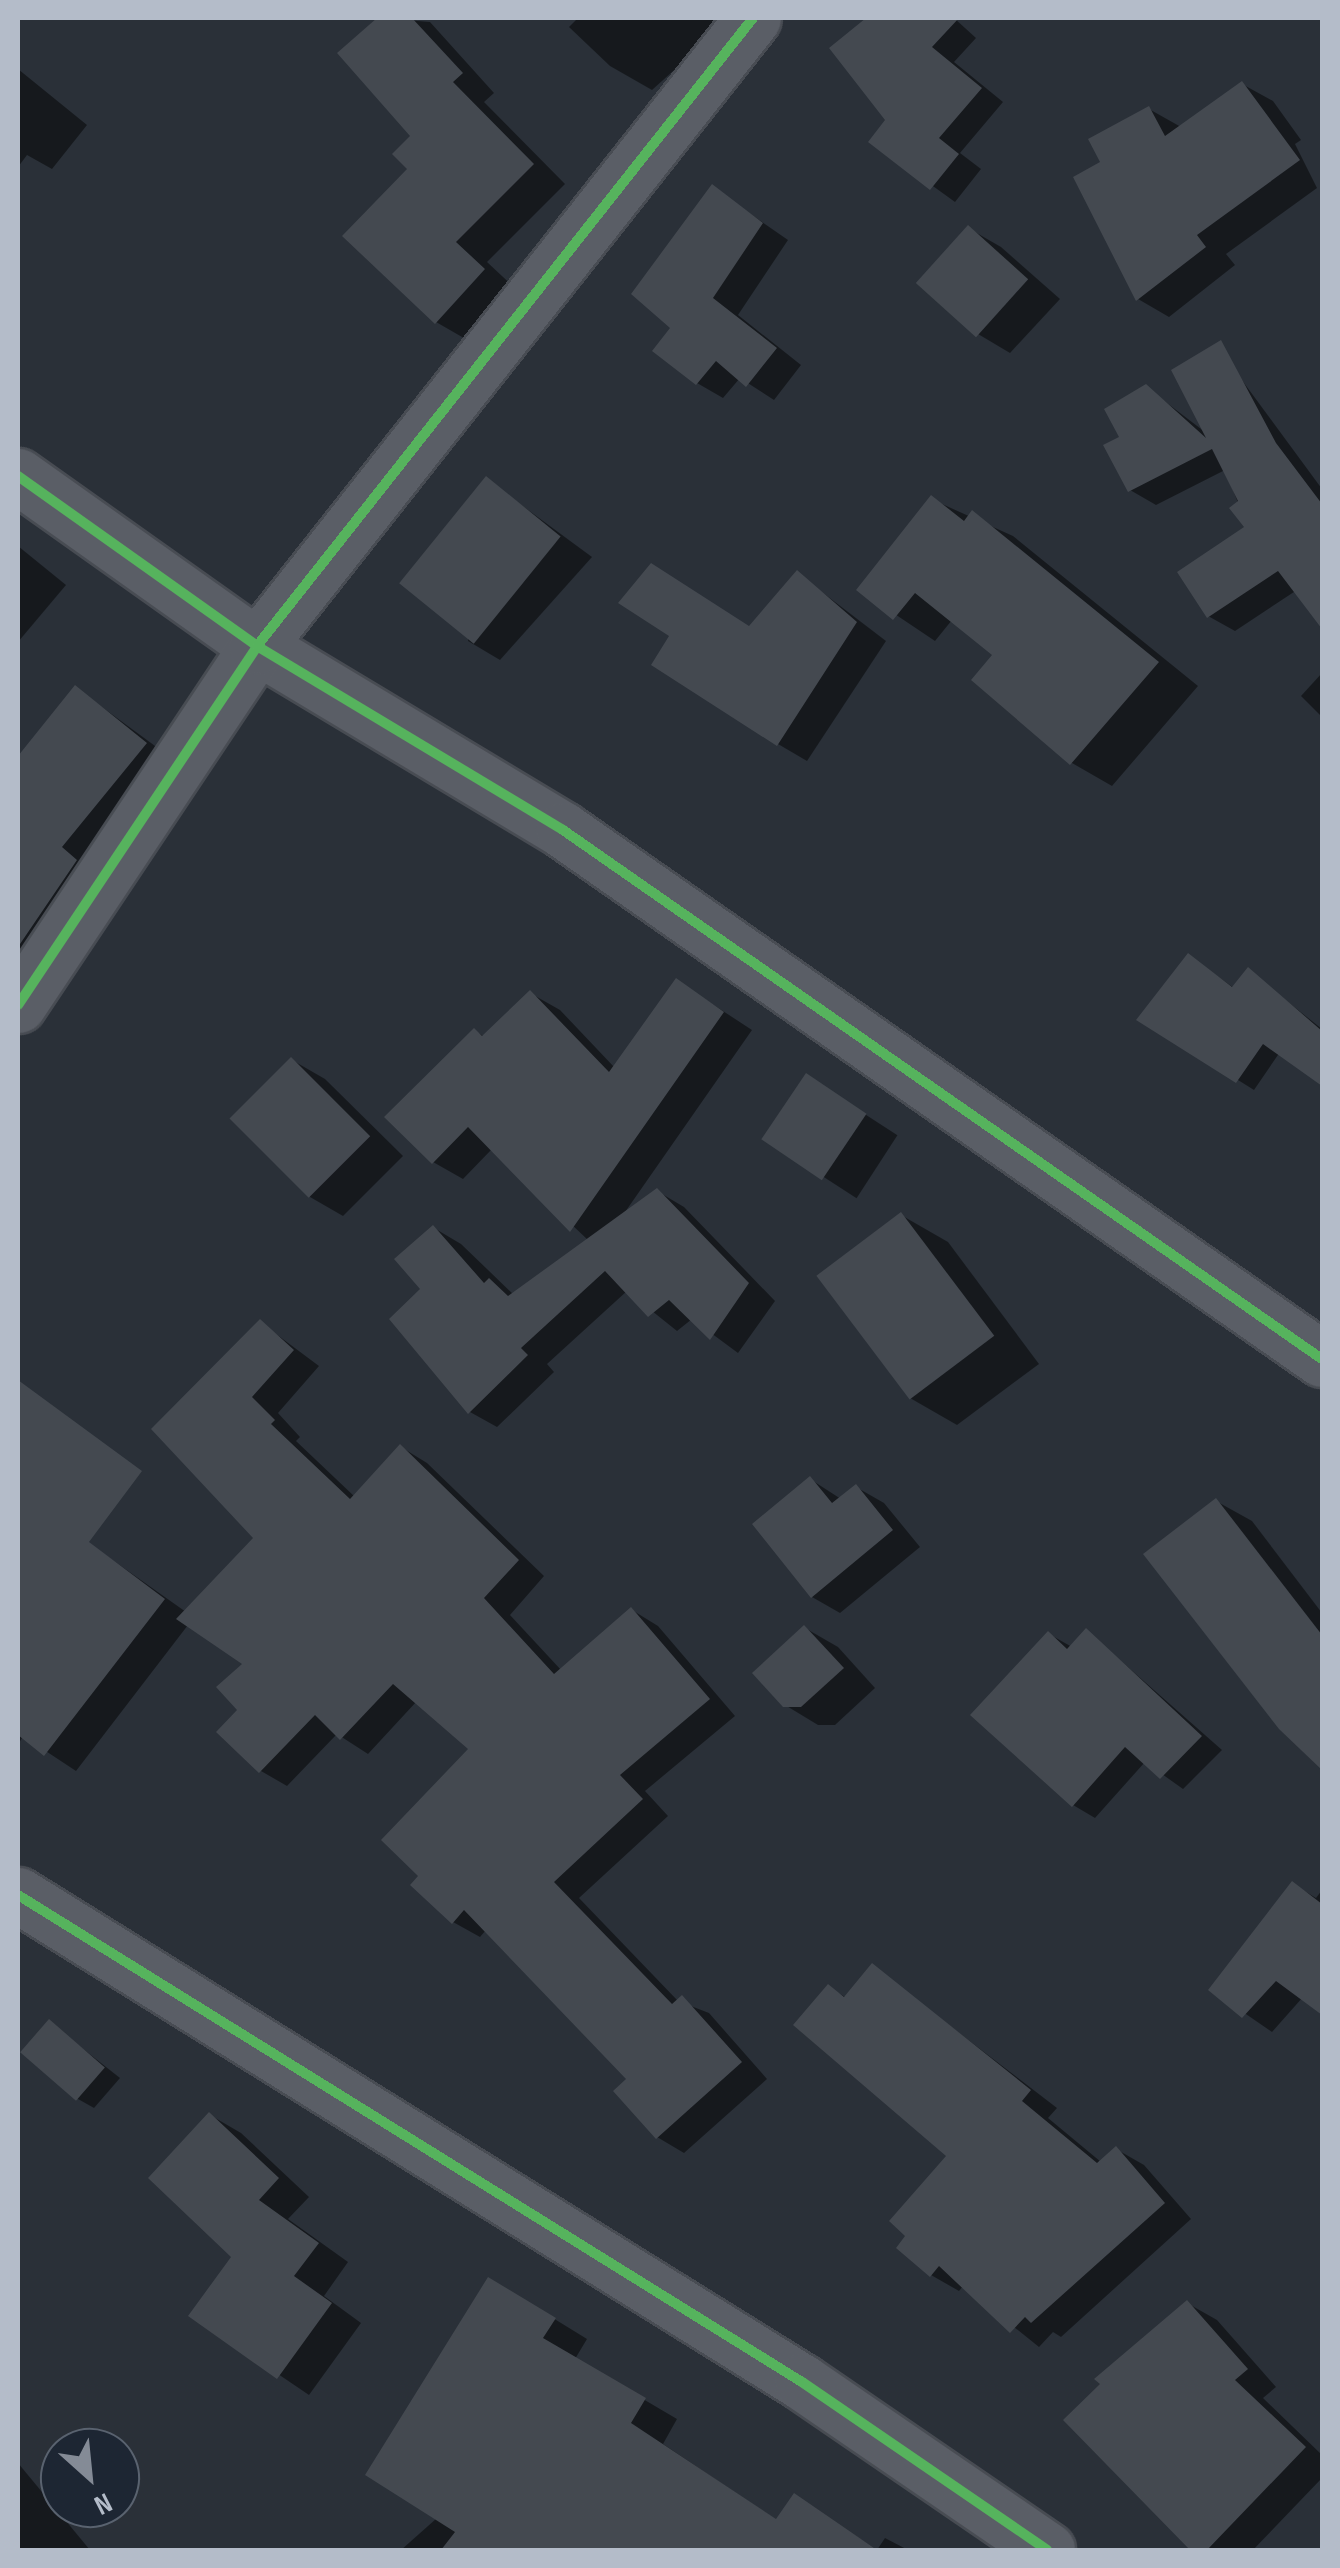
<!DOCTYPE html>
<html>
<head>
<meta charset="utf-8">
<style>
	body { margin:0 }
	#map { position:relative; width:1340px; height:2568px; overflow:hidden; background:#2a3038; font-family:"Sofia Sans Condensed",sans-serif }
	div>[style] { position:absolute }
	.shadow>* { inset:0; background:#0007; transform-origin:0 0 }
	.building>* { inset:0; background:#444950; transform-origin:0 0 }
	.roads { filter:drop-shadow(2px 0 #484c53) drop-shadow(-2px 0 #484c53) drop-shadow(0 2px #484c53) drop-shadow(0 -2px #484c53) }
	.minor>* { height:55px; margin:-27.5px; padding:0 27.5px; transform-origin:27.5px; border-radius:27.5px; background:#5a5e66 }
	.cycleway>* { height:10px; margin:-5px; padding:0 5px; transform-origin:5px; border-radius:5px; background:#56b35d }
	span { translate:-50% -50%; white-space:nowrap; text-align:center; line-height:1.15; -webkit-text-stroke:8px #1d2633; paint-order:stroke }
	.frame { position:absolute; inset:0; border:20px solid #b4bcc9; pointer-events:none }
	.north { position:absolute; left:40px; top:2428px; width:100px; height:100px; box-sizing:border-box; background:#1d2633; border:2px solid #59626f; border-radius:50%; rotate:153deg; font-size:28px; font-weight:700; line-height:40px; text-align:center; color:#b4bcc9 }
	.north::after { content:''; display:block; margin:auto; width:35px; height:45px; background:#848b96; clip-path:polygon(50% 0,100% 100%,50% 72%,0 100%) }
</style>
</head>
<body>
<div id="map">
	<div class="shadow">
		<div style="clip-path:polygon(381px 18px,430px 22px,494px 93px,484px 102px,565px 184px,487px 262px,517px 290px,469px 341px,436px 322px,410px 169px,414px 136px,340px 54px)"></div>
		<div style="clip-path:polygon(578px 18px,732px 18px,652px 90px,610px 66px,569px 27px)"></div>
		<div style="clip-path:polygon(869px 18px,954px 18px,976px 38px,954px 62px,1003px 102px,960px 153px,981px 169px,955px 202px,872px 142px,888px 120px,833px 49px)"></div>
		<div style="clip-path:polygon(18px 69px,87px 125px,52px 169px,27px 155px,18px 167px)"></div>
		<div style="clip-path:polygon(1242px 84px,1273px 101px,1301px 140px,1295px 144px,1317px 188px,1226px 254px,1235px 265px,1169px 317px,1138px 299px,1104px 163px,1149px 109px,1181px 127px)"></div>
		<div style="clip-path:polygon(713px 188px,788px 240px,738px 315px,801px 365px,774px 400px,740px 378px,723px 398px,697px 383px,674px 328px)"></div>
		<div style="clip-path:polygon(968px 228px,1001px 247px,1060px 299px,1010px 353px,978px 334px,919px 282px)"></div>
		<div style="clip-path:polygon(1233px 368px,1322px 489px,1322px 603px,1297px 590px,1235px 631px,1208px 616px,1248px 528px,1225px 470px,1156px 505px,1130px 490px,1122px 438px,1146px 387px,1205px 432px)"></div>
		<div style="clip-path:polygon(486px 479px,592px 557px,500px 660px,468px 641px)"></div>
		<div style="clip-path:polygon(931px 499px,1013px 536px,1198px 686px,1112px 786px,1072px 763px,996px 655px,952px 620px,935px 641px,859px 590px)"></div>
		<div style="clip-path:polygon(18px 546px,66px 585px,18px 642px)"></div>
		<div style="clip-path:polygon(797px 573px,886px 641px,807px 761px,778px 744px,751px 628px)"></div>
		<div style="clip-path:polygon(1322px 673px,1322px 717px,1301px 696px)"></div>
		<div style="clip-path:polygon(76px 688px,181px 765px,18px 1007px,18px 760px)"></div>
		<div style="clip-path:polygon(1189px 956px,1234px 988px,1249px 971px,1322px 1029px,1322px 1081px,1280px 1052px,1254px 1090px,1238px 1080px)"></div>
		<div style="clip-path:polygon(677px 981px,752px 1030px,623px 1215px,657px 1191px,684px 1207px,775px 1301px,738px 1353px,692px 1319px,677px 1331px,627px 1291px,547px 1364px,554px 1372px,497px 1427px,470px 1412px,424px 1289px,434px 1228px,461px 1244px,514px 1295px,589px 1241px,492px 1149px,463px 1179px,433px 1162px,475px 1031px,485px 1037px,530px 993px,560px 1010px,615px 1068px)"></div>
		<div style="clip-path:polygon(292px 1060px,325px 1079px,403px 1156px,343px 1216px,310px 1197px)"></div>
		<div style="left:806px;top:1076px;width:109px;height:75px;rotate:33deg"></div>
		<div style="clip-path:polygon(901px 1215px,948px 1242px,1039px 1364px,957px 1425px,910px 1398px)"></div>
		<div style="clip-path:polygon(260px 1322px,319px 1366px,278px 1413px,300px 1437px,296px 1441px,355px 1497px,401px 1447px,427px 1463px,544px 1576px,510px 1615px,562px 1671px,632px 1610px,658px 1626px,735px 1716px,645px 1791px,668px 1816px,579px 1898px,678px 2001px,709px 2013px,767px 2079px,684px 2153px,657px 2137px,630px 2079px,486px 1930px,480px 1937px,453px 1922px,421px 1875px,471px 1749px,417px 1701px,368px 1754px,337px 1734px,287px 1786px,261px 1771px,240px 1710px,246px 1664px,188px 1625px,76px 1771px,23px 1736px,18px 1745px,18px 1606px,73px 1532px,186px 1612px,257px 1538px,154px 1429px)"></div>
		<div style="clip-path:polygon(810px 1479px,841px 1499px,856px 1487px,884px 1503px,920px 1547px,840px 1613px,812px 1597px)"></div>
		<div style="clip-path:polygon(1216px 1501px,1252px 1521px,1322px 1613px,1322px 1766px,1281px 1727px)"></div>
		<div style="clip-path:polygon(805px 1628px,838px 1647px,875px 1688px,835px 1725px,818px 1725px,785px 1705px)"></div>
		<div style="clip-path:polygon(1087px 1631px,1222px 1750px,1183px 1789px,1145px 1762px,1095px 1818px,1073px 1805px,1049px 1634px,1072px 1647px)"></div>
		<div style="clip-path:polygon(1293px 1884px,1316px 1898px,1322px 1890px,1322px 2012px,1303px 1997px,1272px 2032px,1211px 1990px)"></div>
		<div style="clip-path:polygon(873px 1967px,1057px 2108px,1048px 2118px,1101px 2162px,1116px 2149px,1144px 2165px,1191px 2219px,1061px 2337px,1053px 2332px,1039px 2347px,963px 2286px,959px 2291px,931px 2275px,950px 2156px,828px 1987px,847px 1998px)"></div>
		<div style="clip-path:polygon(49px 2022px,120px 2078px,94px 2108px,78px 2099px)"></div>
		<div style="clip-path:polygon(210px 2115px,241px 2133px,309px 2197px,288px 2219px,348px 2262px,324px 2296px,361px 2323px,309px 2395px,192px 2316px,234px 2256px)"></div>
		<div style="clip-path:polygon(522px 2299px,587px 2339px,575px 2359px,677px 2419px,663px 2444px,778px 2521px,795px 2496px,877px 2550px,885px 2538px,908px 2550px,600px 2550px,638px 2495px,579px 2550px,401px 2550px,437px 2518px)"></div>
		<div style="clip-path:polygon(1187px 2303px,1217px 2320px,1276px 2387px,1263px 2398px,1322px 2455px,1322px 2478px,1253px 2550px,1194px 2550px,1067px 2420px)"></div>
		<div style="clip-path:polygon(18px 2463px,90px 2550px,18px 2550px)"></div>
	</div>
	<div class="building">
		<div style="clip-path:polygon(377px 18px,412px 18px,463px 73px,453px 82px,534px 164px,456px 242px,485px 269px,435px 324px,342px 236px,407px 169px,392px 154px,410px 136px,337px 53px)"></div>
		<div style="clip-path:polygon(866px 18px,959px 18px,932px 47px,982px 88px,939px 138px,959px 154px,930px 190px,868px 142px,885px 120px,829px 48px)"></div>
		<div style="clip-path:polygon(1242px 81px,1300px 160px,1197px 235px,1206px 247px,1136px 301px,1073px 177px,1100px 162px,1088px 139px,1149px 106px,1165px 136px)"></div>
		<div style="clip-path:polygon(712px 184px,763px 223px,713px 298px,777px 348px,746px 387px,716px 361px,696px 385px,652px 351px,670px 328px,631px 294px)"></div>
		<div style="left:968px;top:225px;width:81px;height:78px;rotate:42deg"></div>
		<div style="clip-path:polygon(1221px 340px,1276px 443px,1322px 504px,1322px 629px,1278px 571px,1207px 618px,1177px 572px,1244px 527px,1229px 508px,1238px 501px,1212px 449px,1128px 492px,1103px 445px,1119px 437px,1104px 409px,1146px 384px,1206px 438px,1171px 370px)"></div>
		<div style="left:486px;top:476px;width:96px;height:138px;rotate:39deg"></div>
		<div style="clip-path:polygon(931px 495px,964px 521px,972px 510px,1159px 662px,1070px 765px,971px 680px,992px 655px,915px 593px,893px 620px,856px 590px)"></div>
		<div style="clip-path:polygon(651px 563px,749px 626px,797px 570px,857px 622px,777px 746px,651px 665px,669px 636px,618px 603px)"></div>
		<div style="clip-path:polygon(75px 685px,147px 743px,62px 847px,77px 860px,18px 947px,18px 756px)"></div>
		<div style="clip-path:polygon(1188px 953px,1232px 987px,1248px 967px,1322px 1031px,1322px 1086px,1263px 1044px,1236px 1083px,1136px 1020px)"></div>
		<div style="clip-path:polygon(676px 978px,724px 1012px,570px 1232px,468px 1127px,432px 1164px,384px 1117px,474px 1028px,482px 1036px,530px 990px,609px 1072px)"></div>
		<div style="left:291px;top:1057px;width:112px;height:87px;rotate:45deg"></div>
		<div style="left:806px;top:1073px;width:73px;height:80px;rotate:34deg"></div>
		<div style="clip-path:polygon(657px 1188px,749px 1283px,710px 1340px,669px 1300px,648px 1317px,605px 1271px,521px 1348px,528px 1355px,468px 1414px,389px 1319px,420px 1289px,394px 1259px,433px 1225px,484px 1283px,489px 1278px,508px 1296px)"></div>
		<div style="left:901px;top:1212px;width:155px;height:106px;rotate:53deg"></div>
		<div style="clip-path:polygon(260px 1319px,294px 1350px,252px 1397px,275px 1420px,271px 1424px,350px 1499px,400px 1444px,519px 1560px,484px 1598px,554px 1674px,631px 1607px,710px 1699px,620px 1775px,643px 1799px,554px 1882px,672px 2004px,682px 1995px,742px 2062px,656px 2139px,613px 2091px,626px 2079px,464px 1910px,452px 1924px,410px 1885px,418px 1876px,381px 1840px,468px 1749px,393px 1684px,340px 1740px,315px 1715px,259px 1773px,216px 1732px,237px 1710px,216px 1687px,242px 1664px,176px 1619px,253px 1538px,151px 1429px)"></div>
		<div style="clip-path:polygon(18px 1380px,142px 1471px,89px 1542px,165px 1599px,44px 1756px,18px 1735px)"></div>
		<div style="clip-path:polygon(810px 1476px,832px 1503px,856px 1484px,893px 1530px,811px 1598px,752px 1524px)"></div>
		<div style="clip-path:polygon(1216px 1498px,1322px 1635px,1322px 1770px,1279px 1729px,1143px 1554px)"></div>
		<div style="clip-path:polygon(804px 1625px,844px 1668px,801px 1707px,783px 1707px,752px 1673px)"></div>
		<div style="clip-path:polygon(1086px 1628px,1202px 1736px,1160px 1779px,1125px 1747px,1072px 1807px,970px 1715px,1048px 1631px,1067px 1649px)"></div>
		<div style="clip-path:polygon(1292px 1881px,1322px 1904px,1322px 2015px,1276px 1981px,1242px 2018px,1208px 1990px)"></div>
		<div style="clip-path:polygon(872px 1963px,1031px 2090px,1022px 2101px,1097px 2163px,1116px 2146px,1165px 2203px,1031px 2323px,1025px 2317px,1010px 2333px,939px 2266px,930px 2277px,896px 2248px,905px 2236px,889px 2221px,946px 2156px,793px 2025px,828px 1984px,844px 1997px)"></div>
		<div style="left:49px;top:2019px;width:74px;height:44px;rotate:41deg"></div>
		<div style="clip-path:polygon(209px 2112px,279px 2178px,259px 2200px,319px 2243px,294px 2276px,332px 2303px,277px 2379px,188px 2316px,231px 2257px,148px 2178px)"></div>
		<div style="clip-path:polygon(488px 2277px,556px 2318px,543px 2338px,646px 2398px,631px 2423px,776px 2519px,794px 2493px,877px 2550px,441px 2550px,455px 2532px,365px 2475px)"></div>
		<div style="clip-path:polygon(1187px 2300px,1248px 2369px,1235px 2380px,1306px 2447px,1207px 2550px,1190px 2550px,1063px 2420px,1100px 2384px,1094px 2379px)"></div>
	</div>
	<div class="roads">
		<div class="minor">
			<div style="left:18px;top:476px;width:293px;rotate:35.4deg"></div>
			<div style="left:257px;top:646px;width:357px;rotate:31deg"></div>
			<div style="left:563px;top:830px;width:925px;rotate:34.88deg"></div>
			<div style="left:18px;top:1005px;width:431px;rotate:-56.3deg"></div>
			<div style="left:257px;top:646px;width:800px;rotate:-51.7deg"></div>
			<div style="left:18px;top:1895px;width:923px;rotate:31.85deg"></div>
			<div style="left:802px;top:2382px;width:297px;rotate:34.4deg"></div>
		</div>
	</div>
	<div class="cycleway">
		<div style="left:18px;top:476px;width:293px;rotate:35.4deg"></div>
		<div style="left:257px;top:646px;width:357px;rotate:31deg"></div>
		<div style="left:563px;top:830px;width:925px;rotate:34.88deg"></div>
		<div style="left:18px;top:1005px;width:431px;rotate:-56.3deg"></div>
		<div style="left:257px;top:646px;width:800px;rotate:-51.7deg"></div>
		<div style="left:18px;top:1895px;width:923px;rotate:31.85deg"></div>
		<div style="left:802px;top:2382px;width:297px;rotate:34.4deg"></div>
	</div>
	<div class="frame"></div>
	<div class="north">N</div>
</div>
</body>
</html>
